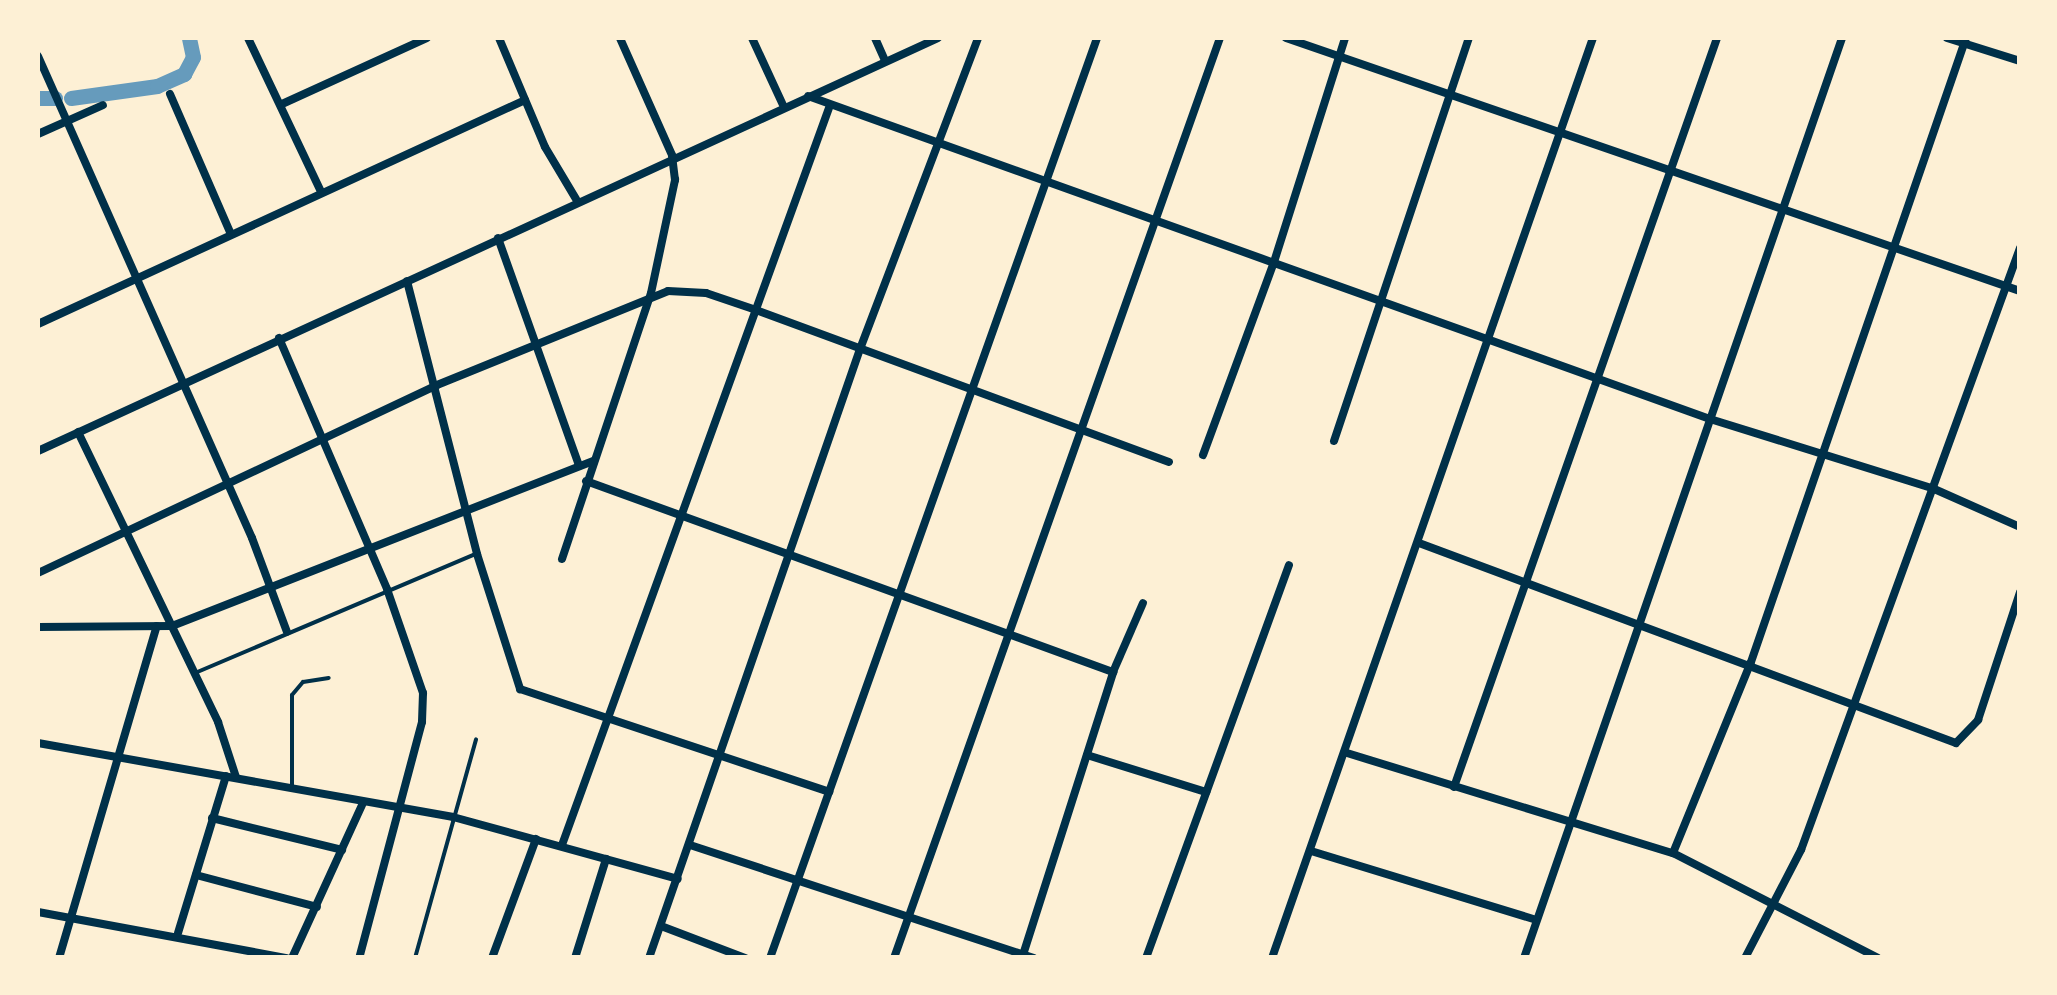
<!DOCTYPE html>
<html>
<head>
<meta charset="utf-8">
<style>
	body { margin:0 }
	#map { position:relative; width:2057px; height:995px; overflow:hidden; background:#fdf0d5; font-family:"DejaVu Sans",sans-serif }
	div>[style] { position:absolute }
	.canal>* { height:15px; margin:-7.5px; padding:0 7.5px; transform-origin:7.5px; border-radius:7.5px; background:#669bbc }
	.service>* { height:4px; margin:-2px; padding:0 2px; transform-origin:2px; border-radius:2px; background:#003049 }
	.minor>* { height:8px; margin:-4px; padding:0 4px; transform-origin:4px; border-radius:4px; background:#003049 }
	span { translate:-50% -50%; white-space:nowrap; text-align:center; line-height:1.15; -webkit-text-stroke:9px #fdf0d5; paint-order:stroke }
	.frame { position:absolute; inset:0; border:40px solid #fdf0d5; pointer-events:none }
</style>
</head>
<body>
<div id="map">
	<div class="canal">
		<div style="left:38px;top:98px;width:17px"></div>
		<div style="left:71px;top:98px;width:87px;rotate:-7.9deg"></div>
		<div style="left:157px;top:86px;width:30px;rotate:-24deg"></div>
		<div style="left:184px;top:74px;width:19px;rotate:-62deg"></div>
		<div style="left:193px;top:57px;width:19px;rotate:-102deg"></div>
	</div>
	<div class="service">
		<div style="left:195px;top:673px;width:305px;rotate:-23deg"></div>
		<div style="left:292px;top:786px;width:91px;rotate:-90deg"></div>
		<div style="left:292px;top:695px;width:17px;rotate:-50deg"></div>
		<div style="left:303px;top:682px;width:26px;rotate:-9deg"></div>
		<div style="left:415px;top:958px;width:227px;rotate:-74.4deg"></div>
	</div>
	<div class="minor">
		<div style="left:248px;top:38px;width:170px;rotate:64.6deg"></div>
		<div style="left:499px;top:38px;width:118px;rotate:67.1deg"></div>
		<div style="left:545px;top:147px;width:61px;rotate:59.2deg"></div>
		<div style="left:752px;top:38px;width:74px;rotate:65.2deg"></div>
		<div style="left:875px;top:38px;width:22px;rotate:66deg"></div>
		<div style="left:1286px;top:38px;width:776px;rotate:19.02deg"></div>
		<div style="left:1947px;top:38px;width:77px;rotate:17.5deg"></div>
		<div style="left:38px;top:56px;width:527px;rotate:66.06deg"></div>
		<div style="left:252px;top:538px;width:100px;rotate:69.6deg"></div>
		<div style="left:170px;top:94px;width:153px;rotate:66.5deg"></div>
		<div style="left:808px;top:96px;width:958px;rotate:19.7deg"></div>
		<div style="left:1710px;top:419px;width:232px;rotate:17.3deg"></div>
		<div style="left:1932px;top:488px;width:96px;rotate:23.9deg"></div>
		<div style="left:282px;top:104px;width:159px;rotate:-24.5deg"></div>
		<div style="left:38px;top:134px;width:71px;rotate:-24deg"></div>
		<div style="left:498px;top:238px;width:242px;rotate:70.4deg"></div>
		<div style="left:407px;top:281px;width:282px;rotate:75.6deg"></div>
		<div style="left:477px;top:554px;width:142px;rotate:72.3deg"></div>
		<div style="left:520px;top:689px;width:326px;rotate:18.4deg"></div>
		<div style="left:38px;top:324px;width:536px;rotate:-24.7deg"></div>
		<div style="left:279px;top:338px;width:273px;rotate:66.7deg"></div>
		<div style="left:387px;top:589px;width:110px;rotate:70.9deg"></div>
		<div style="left:423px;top:693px;width:29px;rotate:92deg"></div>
		<div style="left:422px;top:722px;width:244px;rotate:104.9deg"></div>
		<div style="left:78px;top:432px;width:322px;rotate:64.2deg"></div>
		<div style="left:218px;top:722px;width:58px;rotate:71.9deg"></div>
		<div style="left:1334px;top:441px;width:425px;rotate:-71.5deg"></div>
		<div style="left:38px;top:451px;width:990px;rotate:-24.65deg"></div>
		<div style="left:1203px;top:455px;width:206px;rotate:-69.8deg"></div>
		<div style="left:1274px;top:262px;width:235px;rotate:-72.4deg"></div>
		<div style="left:586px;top:481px;width:561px;rotate:19.92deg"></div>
		<div style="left:1419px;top:543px;width:573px;rotate:20.43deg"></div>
		<div style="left:1956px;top:743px;width:32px;rotate:-46deg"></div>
		<div style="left:1978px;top:720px;width:135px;rotate:-71.8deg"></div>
		<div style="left:562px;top:559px;width:280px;rotate:-71.5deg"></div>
		<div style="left:651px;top:293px;width:116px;rotate:-78deg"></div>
		<div style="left:675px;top:180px;width:25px;rotate:-97deg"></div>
		<div style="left:672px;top:155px;width:128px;rotate:-114deg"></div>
		<div style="left:38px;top:573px;width:441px;rotate:-25.2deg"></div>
		<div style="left:437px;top:385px;width:249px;rotate:-22.1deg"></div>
		<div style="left:668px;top:291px;width:38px;rotate:3deg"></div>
		<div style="left:706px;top:293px;width:53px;rotate:18.8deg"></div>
		<div style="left:756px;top:310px;width:440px;rotate:20.2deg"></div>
		<div style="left:38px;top:627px;width:134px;rotate:-0.4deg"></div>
		<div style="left:172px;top:626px;width:453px;rotate:-21.4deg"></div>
		<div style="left:38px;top:743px;width:422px;rotate:10.1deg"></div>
		<div style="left:453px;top:817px;width:233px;rotate:15.4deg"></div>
		<div style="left:1347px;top:753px;width:341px;rotate:17.1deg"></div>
		<div style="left:1673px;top:853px;width:230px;rotate:27.1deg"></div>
		<div style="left:1087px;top:755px;width:125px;rotate:17.3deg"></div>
		<div style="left:1454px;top:787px;width:794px;rotate:-70.65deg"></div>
		<div style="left:212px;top:818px;width:134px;rotate:13.8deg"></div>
		<div style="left:562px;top:845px;width:787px;rotate:-70.09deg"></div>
		<div style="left:690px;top:845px;width:362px;rotate:18.2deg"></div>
		<div style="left:1311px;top:851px;width:235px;rotate:17deg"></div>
		<div style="left:1673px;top:853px;width:206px;rotate:-67.8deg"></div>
		<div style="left:1751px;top:662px;width:660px;rotate:-70.99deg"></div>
		<div style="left:196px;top:875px;width:125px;rotate:14.8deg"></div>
		<div style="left:38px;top:912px;width:253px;rotate:10.5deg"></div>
		<div style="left:661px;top:926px;width:90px;rotate:20.9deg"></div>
		<div style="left:178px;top:933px;width:164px;rotate:-73deg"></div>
		<div style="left:59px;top:958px;width:346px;rotate:-73.6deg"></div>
		<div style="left:292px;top:958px;width:170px;rotate:-65.4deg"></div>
		<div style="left:492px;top:958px;width:127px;rotate:-69.7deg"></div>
		<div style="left:575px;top:958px;width:104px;rotate:-72.6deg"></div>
		<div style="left:649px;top:958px;width:645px;rotate:-70.89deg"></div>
		<div style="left:860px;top:349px;width:333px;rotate:-69.2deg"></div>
		<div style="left:770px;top:958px;width:976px;rotate:-70.43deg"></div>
		<div style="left:894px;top:958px;width:976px;rotate:-70.49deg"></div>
		<div style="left:1022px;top:958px;width:300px;rotate:-72.3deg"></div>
		<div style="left:1113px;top:672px;width:75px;rotate:-66.5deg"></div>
		<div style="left:1146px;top:958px;width:418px;rotate:-70deg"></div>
		<div style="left:1272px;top:958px;width:974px;rotate:-70.77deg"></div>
		<div style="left:1524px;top:958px;width:973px;rotate:-70.93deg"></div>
		<div style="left:1745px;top:958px;width:122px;rotate:-62.6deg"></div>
		<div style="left:1801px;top:850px;width:641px;rotate:-70.01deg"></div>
	</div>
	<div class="frame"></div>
</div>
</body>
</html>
